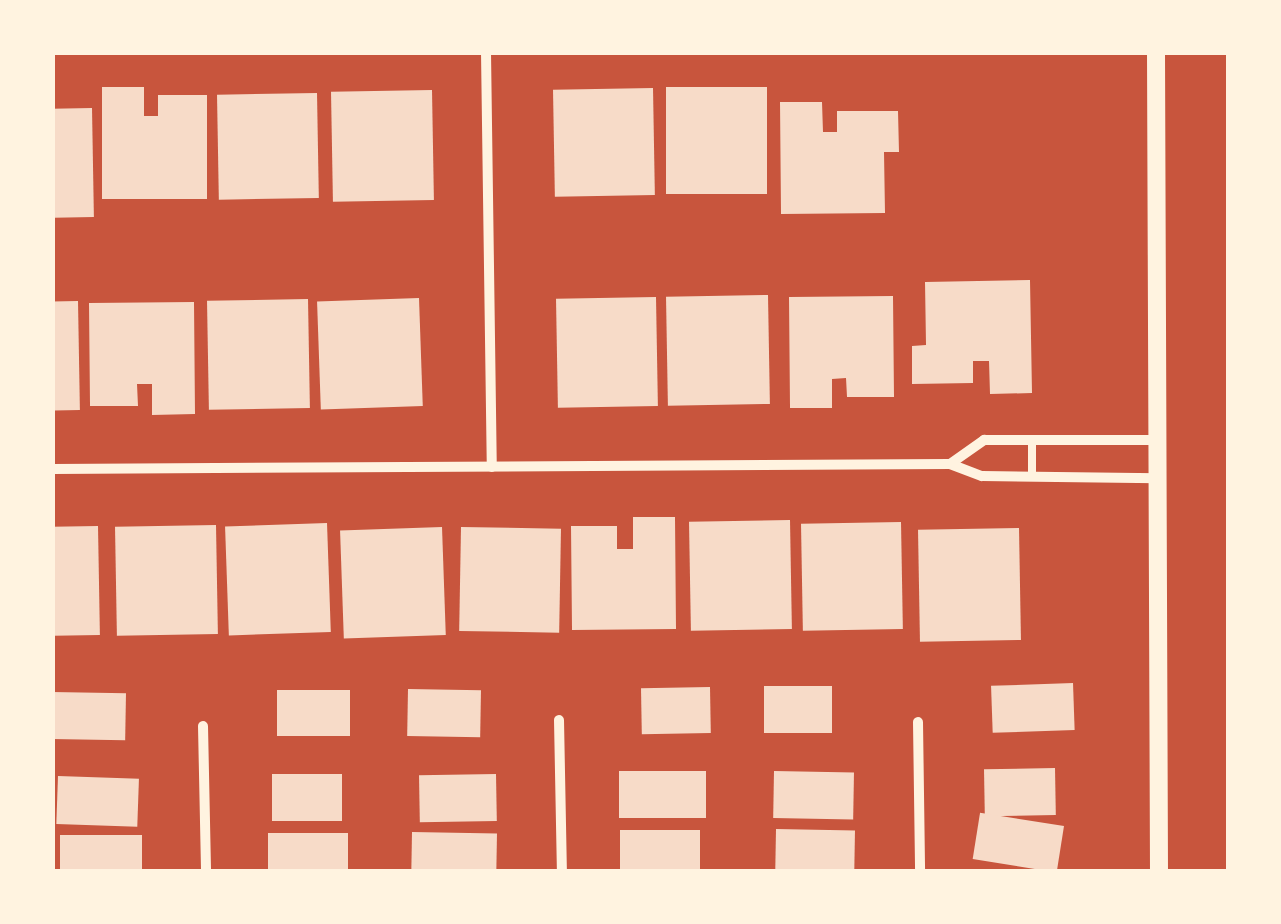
<!DOCTYPE html>
<html>
<head>
<meta charset="utf-8">
<style>
	body { margin:0 }
	#map { position:relative; width:1281px; height:924px; overflow:hidden; background:#c8553d; font-family:Figtree,sans-serif }
	div>[style] { position:absolute }
	.building>* { inset:0; background:#f7dbc8; transform-origin:0 0 }
	.service>* { height:8px; margin:-4px; padding:0 4px; transform-origin:4px; border-radius:4px; background:#fff3e0 }
	.minor>* { height:10px; margin:-5px; padding:0 5px; transform-origin:5px; border-radius:5px; background:#fff3e0 }
	.tertiary>* { height:18px; margin:-9px; padding:0 9px; transform-origin:9px; border-radius:9px; background:#fff3e0 }
	span { translate:-50% -50%; white-space:nowrap; text-align:center; line-height:1.15; -webkit-text-stroke:10px #fff3e0; paint-order:stroke }
	.frame { position:absolute; inset:0; border:55px solid #fff3e0; pointer-events:none }
</style>
</head>
<body>
<div id="map">
	<div class="building">
		<div style="clip-path:polygon(102px 87px,144px 87px,144px 116px,158px 116px,158px 95px,207px 95px,207px 199px,102px 199px)"></div>
		<div style="left:666px;top:87px;width:101px;height:107px"></div>
		<div style="left:653px;top:88px;width:107px;height:100px;rotate:89deg"></div>
		<div style="left:432px;top:90px;width:110px;height:101px;rotate:89deg"></div>
		<div style="left:317px;top:93px;width:105px;height:100px;rotate:89deg"></div>
		<div style="clip-path:polygon(780px 102px,822px 102px,823px 132px,837px 132px,837px 111px,898px 111px,899px 152px,884px 152px,885px 213px,781px 214px)"></div>
		<div style="left:92px;top:108px;width:109px;height:40px;rotate:89deg"></div>
		<div style="clip-path:polygon(1030px 280px,1032px 393px,990px 394px,989px 361px,973px 361px,973px 383px,912px 384px,912px 346px,926px 345px,925px 282px)"></div>
		<div style="left:768px;top:295px;width:109px;height:102px;rotate:89deg"></div>
		<div style="clip-path:polygon(893px 296px,894px 397px,847px 397px,846px 378px,832px 379px,832px 408px,790px 408px,789px 297px)"></div>
		<div style="left:656px;top:297px;width:109px;height:100px;rotate:89deg"></div>
		<div style="left:419px;top:298px;width:108px;height:102px;rotate:88deg"></div>
		<div style="left:308px;top:299px;width:109px;height:101px;rotate:89deg"></div>
		<div style="left:78px;top:301px;width:109px;height:26px;rotate:89deg"></div>
		<div style="clip-path:polygon(194px 302px,195px 414px,152px 415px,152px 384px,137px 384px,138px 406px,90px 406px,89px 303px)"></div>
		<div style="clip-path:polygon(633px 517px,675px 517px,676px 629px,572px 630px,571px 526px,617px 526px,617px 549px,633px 549px)"></div>
		<div style="left:790px;top:520px;width:109px;height:101px;rotate:89deg"></div>
		<div style="left:901px;top:522px;width:107px;height:100px;rotate:89deg"></div>
		<div style="left:327px;top:523px;width:109px;height:102px;rotate:88deg"></div>
		<div style="left:216px;top:525px;width:109px;height:101px;rotate:89deg"></div>
		<div style="left:98px;top:526px;width:109px;height:46px;rotate:89deg"></div>
		<div style="left:442px;top:527px;width:108px;height:102px;rotate:88deg"></div>
		<div style="left:461px;top:527px;width:100px;height:104px;rotate:1deg"></div>
		<div style="left:1019px;top:528px;width:112px;height:101px;rotate:89deg"></div>
		<div style="left:1073px;top:683px;width:47px;height:82px;rotate:88deg"></div>
		<div style="left:764px;top:686px;width:68px;height:47px"></div>
		<div style="left:710px;top:687px;width:46px;height:69px;rotate:89deg"></div>
		<div style="left:408px;top:689px;width:73px;height:47px;rotate:1deg"></div>
		<div style="left:350px;top:690px;width:46px;height:73px;rotate:90deg"></div>
		<div style="left:52px;top:692px;width:74px;height:47px;rotate:1deg"></div>
		<div style="left:1055px;top:768px;width:47px;height:71px;rotate:89deg"></div>
		<div style="left:706px;top:771px;width:47px;height:87px;rotate:90deg"></div>
		<div style="left:774px;top:771px;width:80px;height:47px;rotate:1deg"></div>
		<div style="left:342px;top:774px;width:47px;height:70px;rotate:90deg"></div>
		<div style="left:496px;top:774px;width:47px;height:77px;rotate:89deg"></div>
		<div style="left:58px;top:776px;width:81px;height:48px;rotate:2deg"></div>
		<div style="left:1064px;top:826px;width:47px;height:85px;rotate:99deg"></div>
		<div style="left:776px;top:829px;width:79px;height:43px;rotate:1deg"></div>
		<div style="left:700px;top:830px;width:42px;height:80px;rotate:90deg"></div>
		<div style="left:412px;top:832px;width:85px;height:41px;rotate:1deg"></div>
		<div style="left:348px;top:833px;width:39px;height:80px;rotate:90deg"></div>
		<div style="left:142px;top:835px;width:37px;height:82px;rotate:90deg"></div>
	</div>
	<div class="service">
		<div style="left:1032px;top:440px;width:37px;rotate:90deg"></div>
	</div>
	<div class="minor">
		<div style="left:486px;top:52px;width:415px;rotate:89.2deg"></div>
		<div style="left:950px;top:464px;width:42px;rotate:-35.2deg"></div>
		<div style="left:984px;top:440px;width:174px"></div>
		<div style="left:52px;top:469px;width:898px;rotate:-0.32deg"></div>
		<div style="left:950px;top:464px;width:34px;rotate:21deg"></div>
		<div style="left:982px;top:476px;width:176px;rotate:0.7deg"></div>
		<div style="left:559px;top:720px;width:152px;rotate:88.9deg"></div>
		<div style="left:918px;top:722px;width:150px;rotate:89.2deg"></div>
		<div style="left:203px;top:726px;width:146px;rotate:88.8deg"></div>
	</div>
	<div class="tertiary">
		<div style="left:1156px;top:52px;width:820px;rotate:89.79deg"></div>
	</div>
	<div class="frame"></div>
</div>
</body>
</html>
